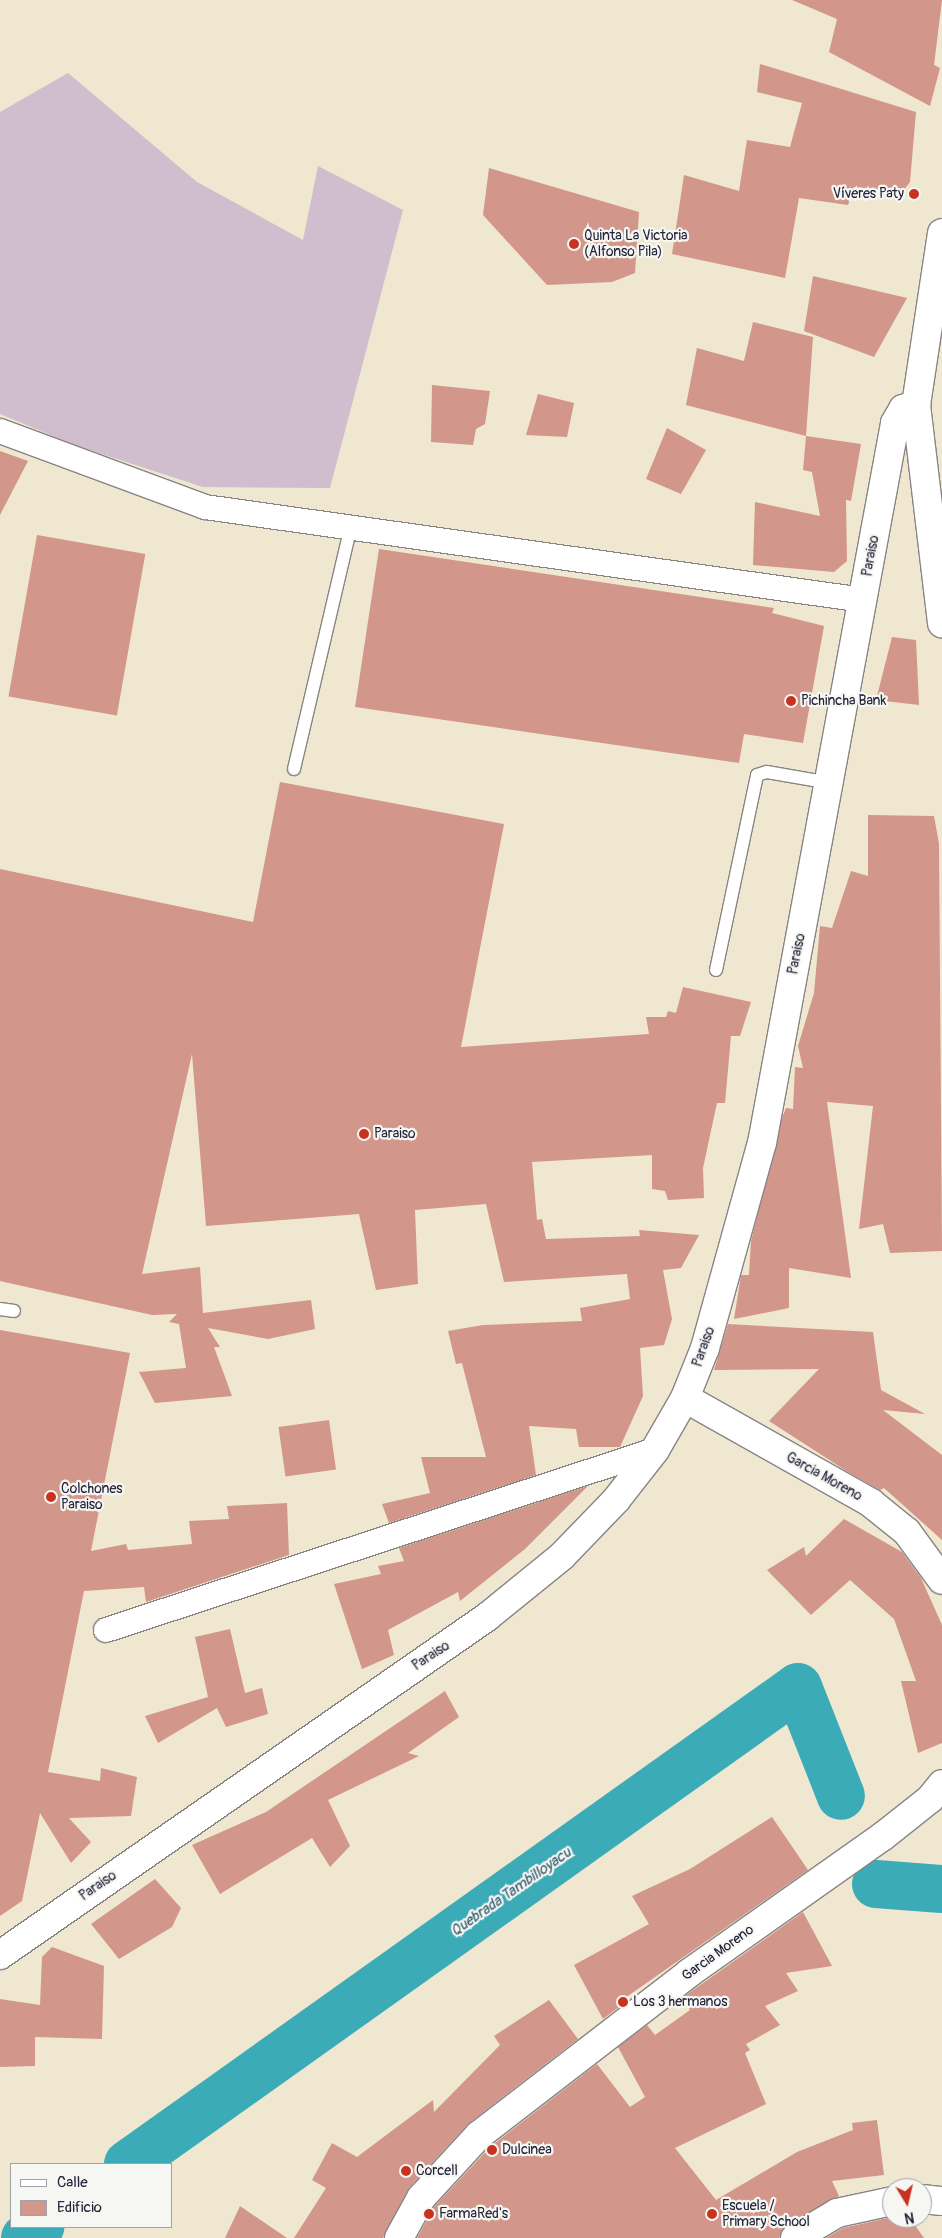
<!DOCTYPE html>
<html>
<head>
<meta charset="utf-8">
<style>
	body { margin:0 }
	#map { position:relative; width:942px; height:2238px; overflow:hidden; background:#efe7cf; font-family:Pangolin,sans-serif }
	div>[style] { position:absolute }
	.industrial>* { inset:0; background:#d0bdcd }
	.river>* { height:48px; margin:-24px; padding:0 24px; transform-origin:24px; border-radius:24px; background:#3babb8 }
	.building>* { inset:0; background:#d2968a; transform-origin:0 0 }
	.roads { filter:drop-shadow(1px 0 #888485) drop-shadow(-1px 0 #888485) drop-shadow(0 1px #888485) drop-shadow(0 -1px #888485) }
	.lane>* { height:12px; margin:-6px; padding:0 6px; transform-origin:6px; border-radius:6px; background:#fff }
	.street>* { height:24px; margin:-12px; padding:0 12px; transform-origin:12px; border-radius:12px; background:#fff }
	.secondary>* { height:28px; margin:-14px; padding:0 14px; transform-origin:14px; border-radius:14px; background:#fff }
	.dots>* { width:14px; height:14px; translate:-50% -50%; box-sizing:border-box; border:2px solid #f6f6f2; border-radius:50% }
	span { translate:-50% -50%; white-space:nowrap; text-align:center; line-height:1.15; -webkit-text-stroke:4.5px #f6f6f2; paint-order:stroke }
	.poi-label { font-size:14px; color:#22223b }
	.right { translate:-100% -50%; text-align:right }
	.left { translate:0 -50%; text-align:left }
	.street-label { font-size:14px; color:#22223b }
	.water-label { font-size:15px; color:#2c596d; font-style:italic }
	.legend { position:absolute; left:10px; top:2163px; width:162px; height:65px; box-sizing:border-box; background:#f6f6f2; border:1px solid #a1a1a9; margin:0; padding:6px 9px; list-style:none; font-size:15px; color:#22223b }
	.legend li { display:flex; align-items:center; gap:10px; height:25px }
	.legend b { width:25px; border:1px solid #a1a1a9 }
	.north { position:absolute; left:882px; top:2178px; width:50px; height:50px; box-sizing:border-box; background:#f6f6f2; border:1px solid #a1a1a9; border-radius:50%; rotate:171deg; font-size:14px; font-weight:700; line-height:20px; text-align:center; color:#22223b }
	.north::after { content:''; display:block; margin:auto; width:18px; height:22px; background:#c8321e; clip-path:polygon(50% 0,100% 100%,50% 72%,0 100%) }
</style>
</head>
<body>
<div id="map">
	<div class="industrial">
		<div style="clip-path:polygon(68px 73px,197px 182px,303px 240px,318px 166px,403px 210px,330px 488px,203px 487px,74px 445px,0 414px,0 112px)"></div>
	</div>
	<div class="river">
		<div style="left:876px;top:1884px;width:66px;rotate:4.3deg"></div>
		<div style="left:128px;top:2164px;width:822px;rotate:-35.45deg"></div>
		<div style="left:798px;top:1687px;width:117px;rotate:68.5deg"></div>
		<div style="left:25px;top:2238px;width:19px;rotate:-36deg"></div>
	</div>
	<div class="building">
		<div style="clip-path:polygon(792px 0,942px 0,934px 65px,940px 68px,930px 106px,829px 52px,837px 19px)"></div>
		<div style="clip-path:polygon(760px 64px,916px 112px,910px 182px,903px 191px,854px 187px,848px 205px,799px 198px,785px 278px,672px 254px,684px 175px,739px 191px,747px 140px,790px 147px,802px 103px,757px 92px)"></div>
		<div style="clip-path:polygon(489px 168px,639px 212px,635px 273px,612px 282px,547px 285px,483px 215px)"></div>
		<div style="clip-path:polygon(813px 276px,907px 298px,874px 357px,804px 331px)"></div>
		<div style="clip-path:polygon(753px 322px,813px 337px,806px 436px,686px 405px,697px 348px,744px 361px)"></div>
		<div style="clip-path:polygon(432px 385px,490px 391px,485px 424px,476px 429px,473px 445px,431px 442px)"></div>
		<div style="clip-path:polygon(538px 394px,574px 403px,567px 437px,526px 435px)"></div>
		<div style="clip-path:polygon(667px 428px,706px 450px,681px 494px,646px 479px)"></div>
		<div style="clip-path:polygon(806px 436px,861px 444px,851px 501px,846px 500px,847px 561px,834px 572px,753px 565px,755px 502px,820px 516px,812px 472px,803px 470px)"></div>
		<div style="clip-path:polygon(0 451px,28px 461px,0 515px)"></div>
		<div style="left:37px;top:535px;width:110px;height:164px;rotate:10deg"></div>
		<div style="clip-path:polygon(379px 549px,774px 608px,772px 613px,824px 626px,803px 743px,744px 734px,739px 763px,355px 707px)"></div>
		<div style="clip-path:polygon(892px 637px,916px 640px,919px 705px,876px 700px)"></div>
		<div style="clip-path:polygon(280px 782px,504px 824px,461px 1047px,649px 1034px,646px 1017px,666px 1017px,668px 1011px,676px 1013px,683px 987px,751px 1002px,740px 1036px,731px 1036px,725px 1103px,717px 1103px,703px 1168px,704px 1198px,668px 1200px,665px 1191px,652px 1189px,652px 1155px,532px 1162px,537px 1220px,542px 1219px,546px 1239px,640px 1236px,639px 1230px,699px 1235px,681px 1268px,663px 1270px,672px 1319px,664px 1345px,640px 1348px,643px 1396px,620px 1447px,579px 1447px,576px 1429px,529px 1426px,536px 1475px,389px 1523px,382px 1504px,430px 1493px,421px 1457px,486px 1457px,462px 1363px,456px 1364px,448px 1331px,483px 1325px,582px 1321px,580px 1308px,630px 1299px,627px 1274px,504px 1282px,486px 1204px,415px 1210px,418px 1284px,376px 1290px,359px 1214px,206px 1226px,192px 1054px,142px 1274px,200px 1267px,203px 1313px,311px 1300px,315px 1329px,268px 1339px,208px 1328px,220px 1347px,214px 1347px,232px 1396px,155px 1403px,139px 1372px,186px 1368px,179px 1324px,169px 1322px,177px 1314px,152px 1315px,0 1281px,0 869px,253px 922px)"></div>
		<div style="clip-path:polygon(868px 815px,934px 816px,939px 844px,942px 1251px,890px 1253px,883px 1224px,859px 1229px,873px 1106px,827px 1102px,851px 1278px,789px 1268px,789px 1308px,734px 1319px,741px 1275px,749px 1275px,751px 1241px,782px 1118px,786px 1108px,793px 1109px,795px 1067px,803px 1068px,798px 1046px,814px 993px,820px 926px,832px 928px,851px 871px,868px 876px)"></div>
		<div style="clip-path:polygon(728px 1324px,873px 1332px,881px 1390px,925px 1414px,883px 1410px,942px 1455px,942px 1540px,884px 1488px,880px 1490px,848px 1472px,769px 1421px,819px 1369px,714px 1370px)"></div>
		<div style="clip-path:polygon(0 1330px,130px 1353px,91px 1551px,126px 1544px,128px 1550px,192px 1544px,189px 1521px,229px 1519px,227px 1506px,287px 1503px,289px 1555px,146px 1602px,144px 1587px,84px 1591px,48px 1772px,100px 1781px,101px 1768px,137px 1777px,131px 1816px,69px 1818px,91px 1842px,71px 1863px,40px 1813px,22px 1901px,0 1916px)"></div>
		<div style="left:329px;top:1420px;width:50px;height:51px;rotate:82deg"></div>
		<div style="clip-path:polygon(588px 1486px,525px 1549px,460px 1601px,458px 1592px,388px 1630px,394px 1655px,362px 1669px,334px 1584px,381px 1574px,378px 1566px,404px 1561px,399px 1548px)"></div>
		<div style="clip-path:polygon(844px 1519px,902px 1552px,921px 1578px,942px 1625px,942px 1743px,918px 1753px,901px 1681px,916px 1681px,894px 1619px,850px 1580px,811px 1615px,767px 1570px,804px 1547px,806px 1556px)"></div>
		<div style="clip-path:polygon(230px 1629px,245px 1693px,262px 1688px,268px 1714px,226px 1727px,217px 1708px,158px 1743px,145px 1716px,208px 1697px,195px 1637px)"></div>
		<div style="clip-path:polygon(445px 1691px,459px 1717px,408px 1753px,419px 1756px,328px 1800px,350px 1846px,330px 1867px,312px 1838px,220px 1894px,192px 1845px,266px 1812px)"></div>
		<div style="clip-path:polygon(772px 1817px,808px 1870px,625px 1998px,627px 2001px,603px 2019px,574px 1965px,649px 1924px,632px 1896px,690px 1869px)"></div>
		<div style="clip-path:polygon(155px 1879px,181px 1908px,172px 1927px,119px 1959px,91px 1924px)"></div>
		<div style="clip-path:polygon(803px 1912px,832px 1966px,786px 1973px,798px 1991px,765px 2006px,780px 2025px,746px 2044px,750px 2050px,745px 2053px,766px 2104px,675px 2148px,716px 2200px,797px 2152px,853px 2130px,852px 2123px,877px 2120px,884px 2175px,832px 2181px,839px 2196px,787px 2225px,779px 2238px,417px 2238px,434px 2207px,490px 2147px,597px 2064px,630px 2107px,645px 2097px,618px 2047px,647px 2025px,655px 2035px,690px 2010px,682px 1998px)"></div>
		<div style="clip-path:polygon(52px 1947px,104px 1966px,102px 2039px,35px 2037px,35px 2066px,0 2067px,0 1999px,40px 2005px,42px 1957px)"></div>
		<div style="clip-path:polygon(549px 2000px,578px 2039px,468px 2124px,409px 2188px,383px 2238px,294px 2238px,326px 2188px,312px 2180px,332px 2143px,357px 2157px,433px 2100px,434px 2112px,500px 2045px,494px 2036px)"></div>
		<div style="clip-path:polygon(240px 2206px,287px 2238px,225px 2238px)"></div>
		<div style="clip-path:polygon(892px 2217px,910px 2218px,924px 2238px,826px 2238px,843px 2228px)"></div>
	</div>
	<div class="roads">
		<div class="lane">
			<div style="left:294px;top:769px;width:245px;rotate:-76.8deg"></div>
			<div style="left:716px;top:970px;width:199px;rotate:-78.1deg"></div>
			<div style="left:757px;top:775px;width:10px;rotate:-17deg"></div>
			<div style="left:767px;top:772px;width:65px;rotate:9.8deg"></div>
			<div style="left:0;top:1309px;width:14px;rotate:8deg"></div>
		</div>
		<div class="street">
			<div style="left:0;top:431px;width:219px;rotate:20.3deg"></div>
			<div style="left:205px;top:507px;width:665px;rotate:8.04deg"></div>
			<div style="left:106px;top:1630px;width:578px;rotate:-18.15deg"></div>
		</div>
		<div class="secondary">
			<div style="left:942px;top:233px;width:174px;rotate:98.6deg"></div>
			<div style="left:916px;top:405px;width:220px;rotate:83.2deg"></div>
			<div style="left:685px;top:1398px;width:214px;rotate:29.4deg"></div>
			<div style="left:871px;top:1503px;width:46px;rotate:38.9deg"></div>
			<div style="left:907px;top:1532px;width:59px;rotate:53.9deg"></div>
			<div style="left:0;top:1955px;width:593px;rotate:-34.76deg"></div>
			<div style="left:487px;top:1617px;width:97px;rotate:-39.1deg"></div>
			<div style="left:562px;top:1556px;width:78px;rotate:-46deg"></div>
			<div style="left:616px;top:1500px;width:63px;rotate:-52deg"></div>
			<div style="left:655px;top:1450px;width:60px;rotate:-60deg"></div>
			<div style="left:685px;top:1398px;width:54px;rotate:-68.2deg"></div>
			<div style="left:705px;top:1348px;width:213px;rotate:-74.5deg"></div>
			<div style="left:762px;top:1143px;width:732px;rotate:-79.53deg"></div>
			<div style="left:895px;top:423px;width:16px;rotate:-60deg"></div>
			<div style="left:903px;top:409px;width:14px;rotate:-17deg"></div>
			<div style="left:922px;top:2199px;width:20px;rotate:6deg"></div>
			<div style="left:399px;top:2238px;width:46px;rotate:-61.2deg"></div>
			<div style="left:421px;top:2198px;width:86px;rotate:-47.4deg"></div>
			<div style="left:479px;top:2135px;width:265px;rotate:-37.6deg"></div>
			<div style="left:689px;top:1973px;width:236px;rotate:-35.2deg"></div>
			<div style="left:882px;top:1837px;width:61px;rotate:-38.4deg"></div>
			<div style="left:930px;top:1799px;width:19px;rotate:-51deg"></div>
			<div style="left:795px;top:2238px;width:49px;rotate:-30.8deg"></div>
			<div style="left:837px;top:2213px;width:56px;rotate:-12.3deg"></div>
		</div>
	</div>
	<div class="dots">
		<div style="left:914px;top:194px;background:#c8321e"></div>
		<div style="left:574px;top:244px;background:#c8321e"></div>
		<div style="left:791px;top:701px;background:#c8321e"></div>
		<div style="left:364px;top:1134px;background:#c8321e"></div>
		<div style="left:51px;top:1497px;background:#c8321e"></div>
		<div style="left:623px;top:2002px;background:#c8321e"></div>
		<div style="left:492px;top:2150px;background:#c8321e"></div>
		<div style="left:406px;top:2171px;background:#c8321e"></div>
		<div style="left:429px;top:2214px;background:#c8321e"></div>
		<div style="left:712px;top:2214px;background:#c8321e"></div>
	</div>
	<div class="poi-label">
		<span class="right" style="left:904px;top:194px">Víveres Paty</span>
		<span class="left" style="left:584px;top:244px">Quinta La Victoria<br>(Alfonso Pila)</span>
		<span class="left" style="left:801px;top:701px">Pichincha Bank</span>
		<span class="left" style="left:374px;top:1134px">Paraiso</span>
		<span class="left" style="left:61px;top:1497px">Colchones<br>Paraiso</span>
		<span class="left" style="left:633px;top:2002px">Los 3 hermanos</span>
		<span class="left" style="left:502px;top:2150px">Dulcinea</span>
		<span class="left" style="left:416px;top:2171px">Corcell</span>
		<span class="left" style="left:722px;top:2214px">Escuela /<br>Primary School</span>
		<span class="left" style="left:439px;top:2214px">FarmaRed's</span>
	</div>
	<div class="street-label">
		<span style="left:871px;top:556px;rotate:-80deg">Paraiso</span>
		<span style="left:797px;top:954px;rotate:-79deg">Paraiso</span>
		<span style="left:704px;top:1347px;rotate:-71deg">Paraiso</span>
		<span style="left:824px;top:1477px;rotate:29deg">Garcia Moreno</span>
		<span style="left:431px;top:1656px;rotate:-34deg">Paraiso</span>
		<span style="left:98px;top:1886px;rotate:-35deg">Paraiso</span>
		<span style="left:718px;top:1953px;rotate:-36deg">Garcia Moreno</span>
	</div>
	<div class="water-label">
		<span style="left:511px;top:1892px;rotate:-35deg">Quebrada Tambilloyacu</span>
	</div>
	<ul class="legend">
	<li><b style="height:6px;background:#fff"></b>Calle</li>
	<li><b style="height:14px;background:#d2968a"></b>Edificio</li>
	</ul>
	<div class="north">N</div>
</div>
</body>
</html>
